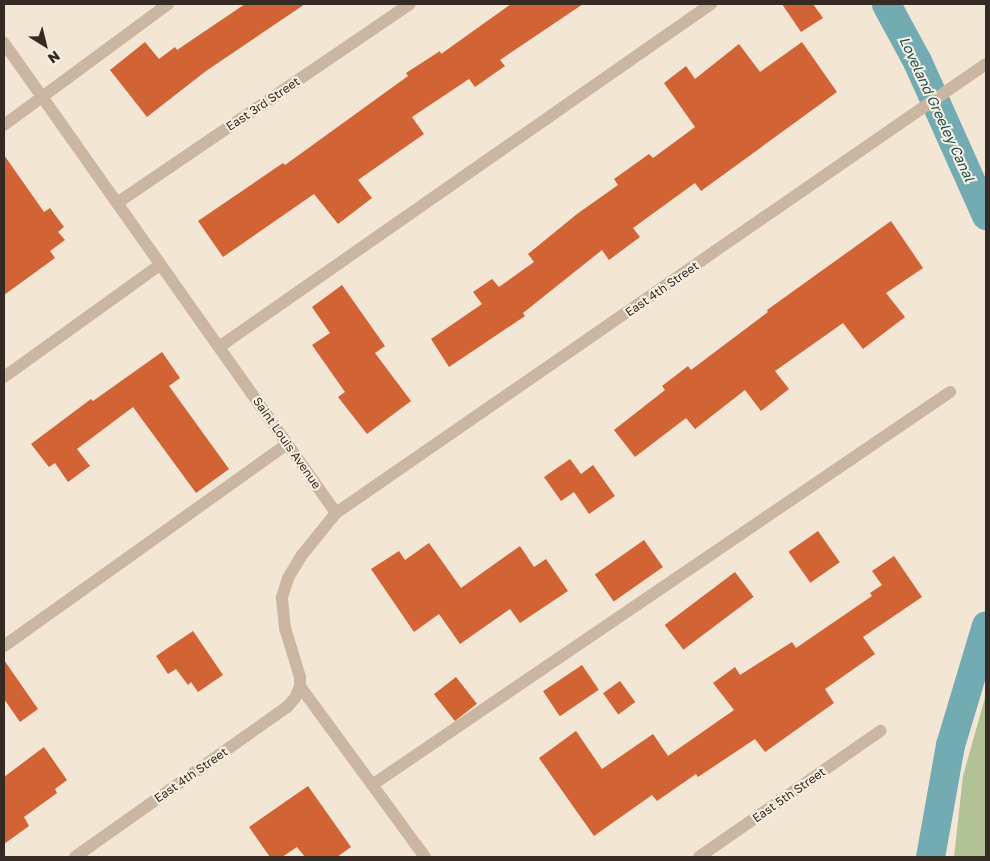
<!DOCTYPE html>
<html>
<head>
<meta charset="utf-8">
<style>
	body { margin:0 }
	#map { position:relative; width:990px; height:861px; overflow:hidden; background:#f3e6d5; font-family:"Golos Text",sans-serif }
	div>[style] { position:absolute }
	.green>* { inset:0; background:#b1c395 }
	.canal>* { height:29px; margin:-14.5px; padding:0 14.5px; transform-origin:14.5px; border-radius:14.5px; background:#72acb2 }
	.building>* { inset:0; background:#d16335; transform-origin:0 0 }
	.service>* { height:12px; margin:-6px; padding:0 6px; transform-origin:6px; border-radius:6px; background:#cbb6a1 }
	.minor>* { height:12px; margin:-6px; padding:0 6px; transform-origin:6px; border-radius:6px; background:#cbb6a1 }
	.tertiary>* { height:12px; margin:-6px; padding:0 6px; transform-origin:6px; border-radius:6px; background:#cbb6a1 }
	span { translate:-50% -50%; white-space:nowrap; text-align:center; line-height:1.15; -webkit-text-stroke:4px #faf0e2; paint-order:stroke }
	.street-label { font-size:12px; color:#352a24 }
	.water-label { font-size:14px; color:#175259; font-style:italic }
	.frame { position:absolute; inset:0; border:5px solid #352a24; pointer-events:none }
	.north { position:absolute; left:20px; top:20px; width:50px; height:50px; -webkit-text-stroke:4px #faf0e2; paint-order:stroke; rotate:144deg; font-size:14px; font-weight:700; line-height:20px; text-align:center; color:#352a24 }
	.north::after { content:''; display:block; margin:auto; width:18px; height:22px; background:#352a24; clip-path:polygon(50% 0,100% 100%,50% 72%,0 100%) }
</style>
</head>
<body>
<div id="map">
	<div class="green">
		<div style="clip-path:polygon(986px 694px,986px 857px,954px 857px,963px 776px)"></div>
	</div>
	<div class="canal">
		<div style="left:886px;top:4px;width:65px;rotate:61.5deg"></div>
		<div style="left:917px;top:61px;width:169px;rotate:65.9deg"></div>
		<div style="left:930px;top:857px;width:114px;rotate:-79.9deg"></div>
		<div style="left:950px;top:745px;width:125px;rotate:-73.3deg"></div>
	</div>
	<div class="building">
		<div style="clip-path:polygon(245px 4px,305px 4px,206px 71px,147px 117px,110px 70px,145px 42px,159px 59px,175px 47px,177px 50px)"></div>
		<div style="clip-path:polygon(511px 4px,583px 4px,500px 60px,505px 66px,475px 87px,469px 79px,412px 117px,424px 134px,358px 180px,372px 198px,338px 224px,314px 194px,223px 257px,198px 221px,283px 163px,285px 165px,408px 76px,406px 73px,440px 51px,441px 54px)"></div>
		<div style="clip-path:polygon(782px 4px,813px 4px,823px 18px,801px 32px)"></div>
		<div style="clip-path:polygon(802px 42px,837px 92px,701px 191px,695px 183px,633px 228px,640px 237px,609px 260px,602px 250px,523px 313px,525px 316px,449px 367px,431px 339px,482px 304px,473px 292px,492px 279px,499px 287px,534px 262px,528px 254px,577px 214px,618px 185px,614px 179px,649px 154px,653px 158px,695px 127px,664px 83px,686px 66px,695px 79px,739px 44px,760px 72px)"></div>
		<div style="clip-path:polygon(4px 155px,44px 212px,50px 208px,64px 227px,58px 232px,65px 240px,50px 251px,55px 258px,4px 295px)"></div>
		<div style="clip-path:polygon(891px 221px,923px 268px,886px 293px,905px 317px,863px 349px,843px 323px,775px 371px,789px 389px,761px 411px,745px 390px,695px 429px,686px 418px,635px 457px,614px 430px,665px 390px,662px 386px,688px 366px,691px 370px,768px 312px,767px 310px)"></div>
		<div style="clip-path:polygon(342px 285px,385px 346px,375px 353px,411px 401px,367px 434px,338px 397px,345px 392px,312px 345px,330px 333px,312px 307px)"></div>
		<div style="clip-path:polygon(162px 352px,180px 378px,169px 386px,229px 469px,196px 493px,133px 407px,77px 449px,90px 466px,68px 482px,55px 463px,49px 467px,31px 444px,91px 399px,93px 401px)"></div>
		<div style="clip-path:polygon(570px 459px,581px 474px,593px 465px,615px 496px,589px 514px,574px 492px,561px 501px,544px 477px)"></div>
		<div style="left:818px;top:531px;width:38px;height:36px;rotate:55deg"></div>
		<div style="left:644px;top:540px;width:33px;height:60px;rotate:55deg"></div>
		<div style="clip-path:polygon(429px 543px,461px 588px,520px 546px,534px 567px,546px 559px,568px 591px,520px 623px,510px 609px,460px 644px,439px 614px,414px 632px,371px 569px,399px 551px,405px 560px)"></div>
		<div style="clip-path:polygon(894px 556px,922px 597px,863px 637px,875px 654px,825px 689px,834px 703px,765px 752px,755px 739px,698px 777px,696px 774px,657px 801px,652px 795px,594px 836px,539px 758px,576px 731px,602px 769px,653px 734px,668px 756px,734px 710px,713px 683px,735px 667px,740px 675px,792px 642px,796px 648px,872px 596px,870px 593px,882px 585px,872px 571px)"></div>
		<div style="left:735px;top:572px;width:31px;height:88px;rotate:53deg"></div>
		<div style="clip-path:polygon(193px 631px,223px 675px,198px 692px,191px 682px,188px 685px,176px 669px,168px 674px,156px 656px)"></div>
		<div style="clip-path:polygon(4px 660px,38px 709px,20px 722px,4px 699px)"></div>
		<div style="left:582px;top:665px;width:30px;height:47px;rotate:56deg"></div>
		<div style="left:456px;top:677px;width:34px;height:28px;rotate:52deg"></div>
		<div style="left:620px;top:681px;width:26px;height:21px;rotate:54deg"></div>
		<div style="clip-path:polygon(44px 747px,67px 780px,55px 789px,57px 793px,24px 817px,29px 826px,4px 844px,4px 777px)"></div>
		<div style="clip-path:polygon(308px 786px,351px 847px,337px 857px,305px 857px,297px 847px,282px 857px,270px 857px,249px 827px)"></div>
	</div>
	<div class="service">
		<div style="left:4px;top:125px;width:204px;rotate:-36.4deg"></div>
		<div style="left:219px;top:347px;width:600px;rotate:-34.88deg"></div>
		<div style="left:4px;top:646px;width:348px;rotate:-35.5deg"></div>
		<div style="left:372px;top:785px;width:699px;rotate:-34.21deg"></div>
	</div>
	<div class="minor">
		<div style="left:117px;top:203px;width:354px;rotate:-34.2deg"></div>
		<div style="left:4px;top:377px;width:192px;rotate:-35.7deg"></div>
		<div style="left:75px;top:857px;width:260px;rotate:-35.3deg"></div>
		<div style="left:287px;top:707px;width:12px;rotate:-48deg"></div>
		<div style="left:295px;top:698px;width:13px;rotate:-67deg"></div>
		<div style="left:425px;top:857px;width:212px;rotate:-126.2deg"></div>
		<div style="left:300px;top:686px;width:9px;rotate:-90deg"></div>
		<div style="left:300px;top:677px;width:51px;rotate:-107deg"></div>
		<div style="left:285px;top:628px;width:31px;rotate:-96deg"></div>
		<div style="left:282px;top:597px;width:20px;rotate:-72deg"></div>
		<div style="left:288px;top:578px;width:27px;rotate:-59deg"></div>
		<div style="left:302px;top:555px;width:54px;rotate:-51deg"></div>
		<div style="left:336px;top:513px;width:790px;rotate:-34.64deg"></div>
		<div style="left:699px;top:857px;width:221px;rotate:-34.8deg"></div>
	</div>
	<div class="tertiary">
		<div style="left:4px;top:43px;width:575px;rotate:54.76deg"></div>
	</div>
	<div class="street-label">
		<span style="left:263px;top:104px;rotate:-34deg">East 3rd Street</span>
		<span style="left:662px;top:289px;rotate:-35deg">East 4th Street</span>
		<span style="left:287px;top:443px;rotate:55deg">Saint Louis Avenue</span>
		<span style="left:191px;top:775px;rotate:-35deg">East 4th Street</span>
		<span style="left:789px;top:795px;rotate:-35deg">East 5th Street</span>
	</div>
	<div class="water-label">
		<span style="left:937px;top:109px;rotate:65deg">Loveland Greeley Canal</span>
	</div>
	<div class="frame"></div>
	<div class="north">N</div>
</div>
</body>
</html>
